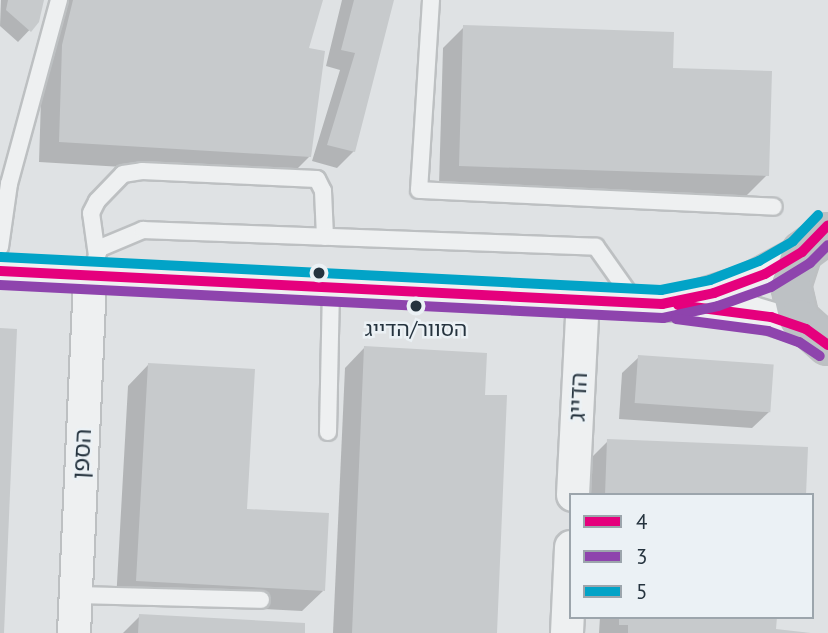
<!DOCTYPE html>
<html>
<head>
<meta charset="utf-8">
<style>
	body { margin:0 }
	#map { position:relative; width:828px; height:633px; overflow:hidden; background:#dfe2e4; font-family:"PT Sans","Noto Sans Hebrew",sans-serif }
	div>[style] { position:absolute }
	.shadow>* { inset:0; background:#0003 }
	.building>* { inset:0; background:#c7cacc; transform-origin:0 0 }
	.roads { filter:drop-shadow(2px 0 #bdc0c2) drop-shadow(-2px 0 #bdc0c2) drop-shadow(0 2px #bdc0c2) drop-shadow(0 -2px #bdc0c2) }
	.lane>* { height:16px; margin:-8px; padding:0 8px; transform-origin:8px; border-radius:8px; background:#eef0f1 }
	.street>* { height:32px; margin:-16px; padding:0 16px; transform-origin:16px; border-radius:16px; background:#eef0f1 }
	.secondary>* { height:38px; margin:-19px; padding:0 19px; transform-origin:19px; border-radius:19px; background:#bdc1c4 }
	.bus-1>* { height:10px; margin:-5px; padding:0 5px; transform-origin:5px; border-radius:5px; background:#e5007d }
	.bus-2>* { height:10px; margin:-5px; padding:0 5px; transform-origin:5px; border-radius:5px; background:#8e44ad }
	.bus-3>* { height:10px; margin:-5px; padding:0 5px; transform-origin:5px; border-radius:5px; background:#02a3c7 }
	.dots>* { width:19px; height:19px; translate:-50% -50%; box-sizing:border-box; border:4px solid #ebf1f5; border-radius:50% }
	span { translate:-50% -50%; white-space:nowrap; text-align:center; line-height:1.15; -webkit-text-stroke:5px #ebf1f5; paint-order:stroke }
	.bus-label { font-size:21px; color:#25333e }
	.street-label { font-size:23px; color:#25333e }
	.legend { position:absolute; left:569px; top:493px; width:245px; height:126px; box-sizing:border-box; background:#ebf1f5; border:2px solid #9ca5ac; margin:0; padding:9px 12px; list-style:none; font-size:21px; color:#25333e }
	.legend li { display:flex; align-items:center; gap:14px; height:35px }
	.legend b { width:35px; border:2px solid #9ca5ac }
</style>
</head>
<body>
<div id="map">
	<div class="shadow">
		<div style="clip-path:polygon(1px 0,42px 0,38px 21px,18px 42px,0 26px)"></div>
		<div style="clip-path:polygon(58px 0,321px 0,307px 50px,310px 156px,289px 177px,39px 162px,42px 67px)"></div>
		<div style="clip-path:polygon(342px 0,392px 0,354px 151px,337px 168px,312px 161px,340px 70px,326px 66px)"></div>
		<div style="clip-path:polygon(464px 27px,671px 69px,767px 175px,746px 196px,439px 185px,443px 48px)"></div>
		<div style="clip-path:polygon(365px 347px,483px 397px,495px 633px,333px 633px,345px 368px)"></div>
		<div style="clip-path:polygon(639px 357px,769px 412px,752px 428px,619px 419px,622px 373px)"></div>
		<div style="clip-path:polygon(148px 365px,246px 510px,323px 591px,302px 611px,116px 601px,128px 386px)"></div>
		<div style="clip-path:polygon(608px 441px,804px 495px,586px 495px,587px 462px)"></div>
		<div style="clip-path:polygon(140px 616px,303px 633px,123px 633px)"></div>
		<div style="clip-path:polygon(600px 617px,775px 617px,774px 631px,806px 633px,599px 633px)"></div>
	</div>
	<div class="building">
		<div style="clip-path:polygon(8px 0,44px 0,39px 22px,31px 32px,6px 10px)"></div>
		<div style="clip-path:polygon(73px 0,323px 0,309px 48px,325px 51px,311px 157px,59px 142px,62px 45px)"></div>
		<div style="clip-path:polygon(354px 0,394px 0,355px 152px,327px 145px,355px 53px,341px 50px)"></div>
		<div style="clip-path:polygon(463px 25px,674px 32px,673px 68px,772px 71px,769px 176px,459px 166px)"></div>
		<div style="clip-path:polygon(0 328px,17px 329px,4px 633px,0 633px)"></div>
		<div style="clip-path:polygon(364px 346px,487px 353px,485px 395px,507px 395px,497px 633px,352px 633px)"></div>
		<div style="left:638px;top:355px;width:136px;height:48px;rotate:4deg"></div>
		<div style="clip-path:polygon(148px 363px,255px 369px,247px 509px,329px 513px,325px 591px,136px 581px)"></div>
		<div style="clip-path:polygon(607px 439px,808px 447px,806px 495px,605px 495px)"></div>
		<div style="clip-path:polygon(139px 614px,305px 623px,305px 633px,138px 633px)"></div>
		<div style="clip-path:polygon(619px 617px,777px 617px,776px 629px,811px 633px,628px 633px,628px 625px,619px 625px)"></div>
	</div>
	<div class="roads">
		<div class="lane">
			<div style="left:431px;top:0;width:190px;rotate:93.6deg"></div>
			<div style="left:419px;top:190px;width:355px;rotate:2.7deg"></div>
			<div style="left:0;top:247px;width:64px;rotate:-81.9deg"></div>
			<div style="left:9px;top:184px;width:191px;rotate:-74.8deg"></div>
			<div style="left:97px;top:256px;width:43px;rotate:-97.9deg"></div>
			<div style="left:91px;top:213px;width:13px;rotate:-63deg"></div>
			<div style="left:97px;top:201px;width:37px;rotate:-46deg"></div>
			<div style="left:123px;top:174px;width:19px;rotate:-9deg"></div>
			<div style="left:142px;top:171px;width:175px;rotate:2.6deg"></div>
			<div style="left:317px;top:179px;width:13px;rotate:63deg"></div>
			<div style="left:323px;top:191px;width:46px;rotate:87.5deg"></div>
			<div style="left:90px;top:275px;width:29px;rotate:-70deg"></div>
			<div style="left:100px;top:248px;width:47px;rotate:-22.7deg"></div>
			<div style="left:143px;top:230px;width:453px;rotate:2.1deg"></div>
			<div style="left:596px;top:247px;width:67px;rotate:54.7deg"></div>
			<div style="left:328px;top:432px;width:145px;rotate:-88.8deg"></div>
			<div style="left:76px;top:595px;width:185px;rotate:1.5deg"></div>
		</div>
		<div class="street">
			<div style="left:0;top:271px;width:699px;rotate:2.87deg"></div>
			<div style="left:698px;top:306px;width:55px;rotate:7.3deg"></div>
			<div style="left:753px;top:313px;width:55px;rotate:16.8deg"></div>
			<div style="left:691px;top:299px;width:60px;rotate:-17.5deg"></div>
			<div style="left:748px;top:281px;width:61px;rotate:-28.2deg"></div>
			<div style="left:573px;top:495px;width:195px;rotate:-87.1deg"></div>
			<div style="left:74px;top:633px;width:358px;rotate:-87.4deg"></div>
			<div style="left:567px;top:633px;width:86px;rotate:-87.3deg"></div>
		</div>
		<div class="secondary">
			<div style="left:828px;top:233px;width:32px;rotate:144deg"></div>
			<div style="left:802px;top:252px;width:35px;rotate:108deg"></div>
			<div style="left:791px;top:285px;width:35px;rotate:77deg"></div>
			<div style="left:799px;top:319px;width:39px;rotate:42deg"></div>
		</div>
	</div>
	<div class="bus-1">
		<div style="left:0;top:271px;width:663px;rotate:2.85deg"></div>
		<div style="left:662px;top:304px;width:53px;rotate:-11.9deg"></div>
		<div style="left:714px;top:293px;width:54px;rotate:-20.4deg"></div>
		<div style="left:765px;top:274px;width:43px;rotate:-30.7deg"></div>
		<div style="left:802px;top:252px;width:37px;rotate:-46deg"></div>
		<div style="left:678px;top:305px;width:94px;rotate:7.4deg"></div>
		<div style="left:771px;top:317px;width:37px;rotate:19deg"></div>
		<div style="left:806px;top:329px;width:27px;rotate:36deg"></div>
	</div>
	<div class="bus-2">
		<div style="left:0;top:285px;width:664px;rotate:2.85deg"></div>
		<div style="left:663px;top:318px;width:56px;rotate:-12.3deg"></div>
		<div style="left:718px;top:306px;width:56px;rotate:-19.7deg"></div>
		<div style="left:771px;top:287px;width:46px;rotate:-31.6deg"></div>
		<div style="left:810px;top:263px;width:25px;rotate:-45deg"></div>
		<div style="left:676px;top:319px;width:93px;rotate:7.4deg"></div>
		<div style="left:768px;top:331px;width:33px;rotate:20deg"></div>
		<div style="left:799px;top:342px;width:25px;rotate:34deg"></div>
	</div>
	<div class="bus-3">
		<div style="left:1px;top:257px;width:661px;rotate:2.86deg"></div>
		<div style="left:661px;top:290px;width:50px;rotate:-11.5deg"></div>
		<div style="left:710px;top:280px;width:53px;rotate:-21.2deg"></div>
		<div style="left:759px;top:261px;width:39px;rotate:-30deg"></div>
		<div style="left:793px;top:241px;width:36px;rotate:-46deg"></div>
	</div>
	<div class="dots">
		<div style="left:319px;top:273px;background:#25333e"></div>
		<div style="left:416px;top:306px;background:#25333e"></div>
	</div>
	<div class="bus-label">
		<span style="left:416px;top:329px">הסוור/הדייג</span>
	</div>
	<div class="street-label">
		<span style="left:578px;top:397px;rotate:-87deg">הדייג</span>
		<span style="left:82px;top:454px;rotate:-87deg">הספן</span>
	</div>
	<ul class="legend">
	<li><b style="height:9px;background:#e5007d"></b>4</li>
	<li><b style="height:9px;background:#8e44ad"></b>3</li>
	<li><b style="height:9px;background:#02a3c7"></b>5</li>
	</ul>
</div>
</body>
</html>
